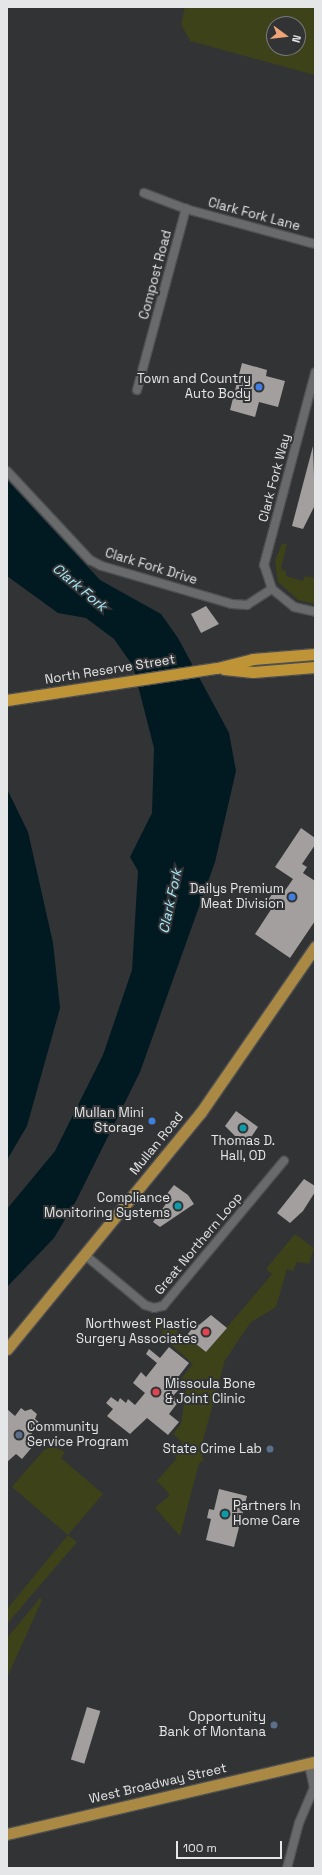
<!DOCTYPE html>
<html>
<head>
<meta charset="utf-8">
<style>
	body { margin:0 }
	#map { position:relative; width:322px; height:1875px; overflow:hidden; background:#313335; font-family:"Space Grotesk",sans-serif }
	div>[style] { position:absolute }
	.green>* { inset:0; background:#3d4219 }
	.water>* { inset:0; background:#011a21 }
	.building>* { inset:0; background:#a39f9e; transform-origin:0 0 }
	.roads { filter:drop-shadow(1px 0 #4e4f51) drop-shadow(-1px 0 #4e4f51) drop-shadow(0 1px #4e4f51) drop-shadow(0 -1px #4e4f51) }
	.minor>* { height:8px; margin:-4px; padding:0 4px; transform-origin:4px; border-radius:4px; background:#686a6c }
	.primary>* { height:11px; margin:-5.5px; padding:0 5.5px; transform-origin:5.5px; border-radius:5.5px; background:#a98944 }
	.trunk>* { height:11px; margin:-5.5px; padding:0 5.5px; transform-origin:5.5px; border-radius:5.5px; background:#be9437 }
	.dots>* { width:11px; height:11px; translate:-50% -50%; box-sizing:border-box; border:2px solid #313335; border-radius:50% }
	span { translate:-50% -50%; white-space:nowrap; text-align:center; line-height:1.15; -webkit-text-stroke:4px #313335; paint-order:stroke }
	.street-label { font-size:13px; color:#e5e6e7 }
	.poi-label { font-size:13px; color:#e5e6e7 }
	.right { translate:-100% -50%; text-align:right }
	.left { translate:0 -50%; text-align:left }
	.water-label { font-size:14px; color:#a7e9fc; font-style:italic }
	.frame { position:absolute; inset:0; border:8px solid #e5e6e7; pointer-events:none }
	.north { position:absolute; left:266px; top:16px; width:40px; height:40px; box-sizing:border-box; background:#313335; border:1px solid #797b7c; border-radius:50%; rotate:105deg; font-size:11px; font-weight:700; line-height:16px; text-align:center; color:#e5e6e7 }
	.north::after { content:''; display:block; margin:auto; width:14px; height:18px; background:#efa377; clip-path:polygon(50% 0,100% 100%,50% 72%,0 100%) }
	.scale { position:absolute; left:176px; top:1841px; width:106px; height:18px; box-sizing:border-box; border:2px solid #e5e6e7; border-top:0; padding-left:5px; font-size:12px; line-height:14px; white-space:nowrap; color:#e5e6e7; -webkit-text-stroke:3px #313335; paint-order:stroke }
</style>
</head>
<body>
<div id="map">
	<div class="green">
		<div style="clip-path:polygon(evenodd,185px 7px,315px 7px,315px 75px,190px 41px,181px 24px,185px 7px,274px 24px,298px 24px,298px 48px,274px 48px,274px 24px)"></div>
		<div style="clip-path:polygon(282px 544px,287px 544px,281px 569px,286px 571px,286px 576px,303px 581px,305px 576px,315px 578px,315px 604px,298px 600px,278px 582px,275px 560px)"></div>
		<div style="clip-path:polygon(295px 1234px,314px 1248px,309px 1264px,297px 1262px,293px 1271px,287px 1269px,276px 1307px,251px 1322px,225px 1360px,200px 1451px,204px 1461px,199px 1463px,180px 1536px,155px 1508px,170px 1495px,157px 1481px,177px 1458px,173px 1454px,182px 1442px,173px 1434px,181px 1424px,187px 1384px,181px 1379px,193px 1364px,167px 1341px,161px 1344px,158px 1337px,163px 1331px,152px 1322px,152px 1318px,160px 1318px,206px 1352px,272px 1274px,266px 1269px)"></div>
		<div style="clip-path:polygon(52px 1446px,65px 1452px,61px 1458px,103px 1494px,68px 1535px,77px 1542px,7px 1624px,7px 1609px,68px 1535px,12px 1487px,43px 1451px)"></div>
		<div style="clip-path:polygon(40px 1598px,42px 1600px,7px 1678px,7px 1638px)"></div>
	</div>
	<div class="water">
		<div style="clip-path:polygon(7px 480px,100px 580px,161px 614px,178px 638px,229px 733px,236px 771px,215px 862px,140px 1072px,76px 1201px,54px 1238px,7px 1287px,7px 1209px,55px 1151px,103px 1055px,132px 970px,138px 871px,130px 857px,152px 813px,154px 748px,133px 666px,114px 639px,86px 618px,58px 613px,7px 576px)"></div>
		<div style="clip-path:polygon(7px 789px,28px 832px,53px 943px,60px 1008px,27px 1126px,7px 1160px)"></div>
	</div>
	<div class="building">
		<div style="clip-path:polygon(242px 363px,267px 370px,266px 376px,285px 381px,278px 407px,259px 402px,255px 417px,230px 410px)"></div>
		<div style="clip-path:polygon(313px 446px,315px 505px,303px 529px,292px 526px)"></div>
		<div style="clip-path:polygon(206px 606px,219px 624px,201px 633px,191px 614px)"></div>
		<div style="clip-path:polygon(301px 828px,315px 838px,315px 845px,302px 864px,307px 867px,303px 873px,315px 881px,315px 921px,290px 958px,255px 934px,272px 908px,266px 903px,277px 887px,284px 892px,293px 879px,275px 867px)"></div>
		<div style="clip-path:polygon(236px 1111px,258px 1127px,245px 1146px,225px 1126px)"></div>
		<div style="clip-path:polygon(304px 1179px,315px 1186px,315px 1192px,303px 1211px,290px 1223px,277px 1213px)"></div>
		<div style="clip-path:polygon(174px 1185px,188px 1195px,194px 1204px,160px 1227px,153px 1222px,170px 1198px,166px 1195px)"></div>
		<div style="clip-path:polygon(211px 1315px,227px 1328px,206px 1352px,186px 1336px,197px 1323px,199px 1325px)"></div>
		<div style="clip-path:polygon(169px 1347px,189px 1363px,175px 1381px,182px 1386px,173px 1396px,179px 1401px,169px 1414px,179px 1422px,168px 1435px,147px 1418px,130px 1434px,107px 1416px,113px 1409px,106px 1403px,111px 1397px,118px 1402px,120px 1398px,126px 1403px,128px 1399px,135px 1405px,145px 1393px,133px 1383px,141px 1372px,146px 1377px,157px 1363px,146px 1354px,149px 1349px,160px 1358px)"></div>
		<div style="clip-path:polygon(21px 1408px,25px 1411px,31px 1409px,37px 1414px,35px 1419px,39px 1422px,27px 1441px,33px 1446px,22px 1459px,16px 1454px,7px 1462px,7px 1409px,15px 1416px)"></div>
		<div style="clip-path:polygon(219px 1489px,247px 1496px,234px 1547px,206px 1540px,211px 1519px,207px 1518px,209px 1509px,214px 1510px)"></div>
		<div style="left:87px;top:1707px;width:14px;height:55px;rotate:17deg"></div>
	</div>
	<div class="roads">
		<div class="minor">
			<div style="left:144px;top:193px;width:45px;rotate:20.9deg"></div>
			<div style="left:186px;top:209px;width:134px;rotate:15.2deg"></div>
			<div style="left:137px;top:390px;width:188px;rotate:-74.9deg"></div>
			<div style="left:7px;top:471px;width:122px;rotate:47deg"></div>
			<div style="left:90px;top:560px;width:13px;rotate:27deg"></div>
			<div style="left:102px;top:566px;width:135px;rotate:16.3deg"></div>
			<div style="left:232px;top:604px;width:15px;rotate:4deg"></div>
			<div style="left:247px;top:605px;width:30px;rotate:-33deg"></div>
			<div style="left:272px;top:589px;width:28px;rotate:39deg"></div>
			<div style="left:294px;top:607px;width:22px;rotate:13deg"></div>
			<div style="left:272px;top:589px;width:25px;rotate:-108deg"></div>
			<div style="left:264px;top:565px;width:199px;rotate:-75.1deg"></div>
			<div style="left:85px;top:1255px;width:78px;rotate:39.8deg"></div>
			<div style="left:145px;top:1305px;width:9px;rotate:18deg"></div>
			<div style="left:154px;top:1308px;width:9px;rotate:-13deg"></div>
			<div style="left:163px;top:1306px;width:189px;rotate:-50.2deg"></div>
			<div style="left:287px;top:1868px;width:47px;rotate:-75.1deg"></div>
			<div style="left:299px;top:1823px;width:38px;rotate:-67deg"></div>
			<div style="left:314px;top:1788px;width:25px;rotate:-102deg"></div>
		</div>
		<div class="primary">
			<div style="left:7px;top:1349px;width:306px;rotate:-50.7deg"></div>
			<div style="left:201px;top:1112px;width:201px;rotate:-55.4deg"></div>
			<div style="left:7px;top:1834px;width:316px;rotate:-13.2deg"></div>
		</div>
		<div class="trunk">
			<div style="left:224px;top:669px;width:29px;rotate:6deg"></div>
			<div style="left:253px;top:672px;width:62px;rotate:-4.6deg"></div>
			<div style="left:7px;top:700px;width:212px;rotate:-8.7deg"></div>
			<div style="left:217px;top:668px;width:37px;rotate:-14deg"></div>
			<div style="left:253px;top:659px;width:62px;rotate:-4.6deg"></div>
		</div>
	</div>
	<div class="dots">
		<div style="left:259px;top:387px;background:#3f7fe0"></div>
		<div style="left:292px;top:897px;background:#3f7fe0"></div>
		<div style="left:152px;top:1121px;background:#3f7fe0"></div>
		<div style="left:243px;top:1128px;background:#0f9aa8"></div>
		<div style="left:178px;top:1206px;background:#0f9aa8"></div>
		<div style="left:206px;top:1332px;background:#e0444e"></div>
		<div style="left:156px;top:1392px;background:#e0444e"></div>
		<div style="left:19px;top:1435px;background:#5c6f8a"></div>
		<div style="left:270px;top:1449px;background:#5c6f8a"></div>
		<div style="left:225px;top:1514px;background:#0f9aa8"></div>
		<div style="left:274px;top:1725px;background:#5c6f8a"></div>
	</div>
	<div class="street-label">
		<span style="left:254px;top:215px;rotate:15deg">Clark Fork Lane</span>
		<span style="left:156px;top:275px;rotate:-75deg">Compost Road</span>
		<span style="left:275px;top:478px;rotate:-75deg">Clark Fork Way</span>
		<span style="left:151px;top:567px;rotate:17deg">Clark Fork Drive</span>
		<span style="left:110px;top:670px;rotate:-9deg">North Reserve Street</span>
		<span style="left:157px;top:1144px;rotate:-51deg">Mullan Road</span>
		<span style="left:199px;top:1244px;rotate:-50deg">Great Northern Loop</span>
		<span style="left:158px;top:1784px;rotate:-13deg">West Broadway Street</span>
	</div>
	<div class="poi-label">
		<span class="right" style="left:251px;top:387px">Town and Country<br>Auto Body</span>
		<span class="right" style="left:284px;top:897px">Dailys Premium<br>Meat Division</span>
		<span class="right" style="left:144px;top:1121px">Mullan Mini<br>Storage</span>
		<span style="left:243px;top:1149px">Thomas D.<br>Hall, OD</span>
		<span class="right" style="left:170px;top:1206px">Compliance<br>Monitoring Systems</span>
		<span class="right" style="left:197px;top:1332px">Northwest Plastic<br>Surgery Associates</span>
		<span class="left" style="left:165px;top:1392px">Missoula Bone<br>&amp; Joint Clinic</span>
		<span class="left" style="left:27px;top:1435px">Community<br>Service Program</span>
		<span class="right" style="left:262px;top:1449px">State Crime Lab</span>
		<span class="left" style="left:233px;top:1514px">Partners In<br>Home Care</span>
		<span class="right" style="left:266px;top:1725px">Opportunity<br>Bank of Montana</span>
	</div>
	<div class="water-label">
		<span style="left:80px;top:587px;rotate:40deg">Clark Fork</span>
		<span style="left:170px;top:901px;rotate:-78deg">Clark Fork</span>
	</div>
	<div class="frame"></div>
	<div class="north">N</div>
	<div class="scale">100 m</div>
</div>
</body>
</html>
